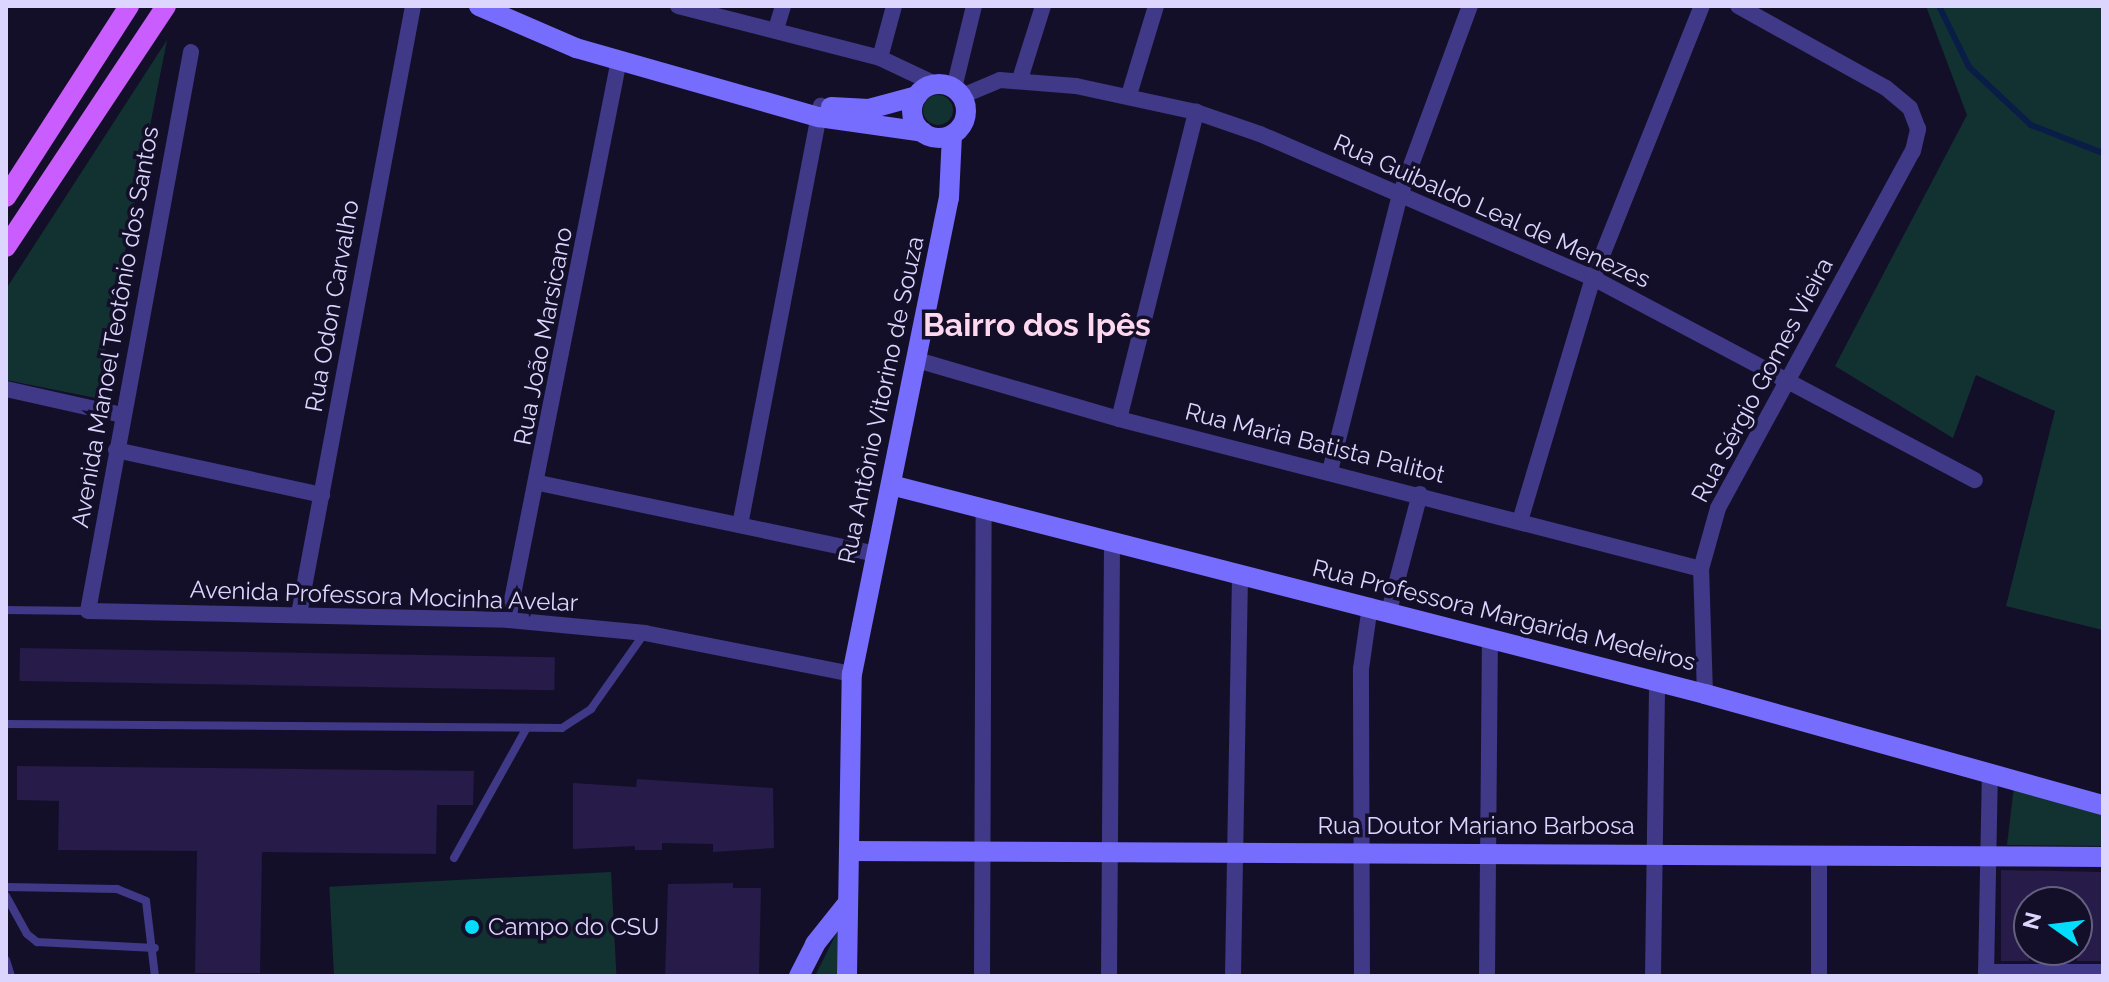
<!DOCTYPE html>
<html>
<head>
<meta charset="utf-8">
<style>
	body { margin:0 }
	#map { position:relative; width:2109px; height:982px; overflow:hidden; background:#140f28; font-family:Raleway,sans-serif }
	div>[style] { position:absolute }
	.green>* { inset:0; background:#123232; transform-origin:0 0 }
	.round { border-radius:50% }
	.stream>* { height:6px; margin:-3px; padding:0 3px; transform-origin:3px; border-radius:3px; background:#091d47 }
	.building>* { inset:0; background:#261b49; transform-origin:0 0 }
	.lane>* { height:8px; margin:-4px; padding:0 4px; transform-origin:4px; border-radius:4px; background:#3f3988 }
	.street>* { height:16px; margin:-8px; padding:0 8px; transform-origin:8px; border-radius:8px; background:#3f3988 }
	.secondary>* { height:20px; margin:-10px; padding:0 10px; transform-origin:10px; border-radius:10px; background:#766dff }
	.secondary>.ring { margin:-10px; padding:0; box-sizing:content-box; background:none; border:20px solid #766dff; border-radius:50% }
	.primary>* { height:20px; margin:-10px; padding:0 10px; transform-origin:10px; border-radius:10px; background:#c95dff }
	.dots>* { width:22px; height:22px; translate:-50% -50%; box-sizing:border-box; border:4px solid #140f28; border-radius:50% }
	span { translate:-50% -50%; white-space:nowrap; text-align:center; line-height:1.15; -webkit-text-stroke:7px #140f28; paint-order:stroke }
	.street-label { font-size:24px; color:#dcd6ff }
	.poi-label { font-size:24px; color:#dcd6ff }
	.left { translate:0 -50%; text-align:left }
	.district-label { font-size:32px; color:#ffd8ef; font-weight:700 }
	.frame { position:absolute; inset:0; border:8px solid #dcd6ff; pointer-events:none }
	.north { position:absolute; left:2013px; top:886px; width:80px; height:80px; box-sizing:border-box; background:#140f28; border:2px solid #645f7e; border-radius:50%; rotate:284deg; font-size:22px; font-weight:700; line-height:32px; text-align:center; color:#dcd6ff }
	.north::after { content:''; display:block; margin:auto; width:28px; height:36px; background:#02dcff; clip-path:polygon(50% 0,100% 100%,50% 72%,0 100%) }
</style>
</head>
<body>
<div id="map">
	<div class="green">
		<div style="clip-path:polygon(1926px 6px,2103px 6px,2103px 630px,2006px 606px,2055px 411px,1976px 375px,1953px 438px,1835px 366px,1967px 115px)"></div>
		<div style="clip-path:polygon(167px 40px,96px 398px,6px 380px,6px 289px)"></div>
		<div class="round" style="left:923px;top:95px;width:30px;height:30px"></div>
		<div style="clip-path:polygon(2014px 786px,2103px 809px,2103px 846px,2007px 845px)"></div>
		<div style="left:611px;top:872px;width:104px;height:282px;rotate:87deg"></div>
		<div style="clip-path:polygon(838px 930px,837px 976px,815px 976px)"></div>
	</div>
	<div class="stream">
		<div style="left:1939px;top:6px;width:68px;rotate:63.8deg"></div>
		<div style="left:1969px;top:67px;width:85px;rotate:43.1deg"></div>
		<div style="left:2031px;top:125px;width:77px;rotate:21.3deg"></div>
	</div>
	<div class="building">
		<div style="left:20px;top:648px;width:535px;height:33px;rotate:1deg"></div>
		<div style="clip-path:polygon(17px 766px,474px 771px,473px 805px,437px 805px,436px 854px,262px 852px,260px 973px,195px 973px,197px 851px,58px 850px,59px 801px,17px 800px)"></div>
		<div style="clip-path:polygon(637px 779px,773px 788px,774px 848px,713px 852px,713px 844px,662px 843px,662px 850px,635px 850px,635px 846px,573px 849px,573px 783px,636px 787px)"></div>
		<div style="clip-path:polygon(2001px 870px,2103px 872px,2103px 961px,2077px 961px,2077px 902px,2029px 902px,2029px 961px,2001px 961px)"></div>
		<div style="clip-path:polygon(733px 883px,733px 888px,761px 888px,759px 976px,665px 976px,668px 884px)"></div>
	</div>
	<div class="lane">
		<div style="left:6px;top:610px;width:82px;rotate:0.7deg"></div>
		<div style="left:6px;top:724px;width:556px;rotate:0.41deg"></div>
		<div style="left:562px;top:728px;width:35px;rotate:-33deg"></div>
		<div style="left:591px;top:709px;width:92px;rotate:-54.8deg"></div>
		<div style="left:454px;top:858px;width:148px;rotate:-60.8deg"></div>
		<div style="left:6px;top:887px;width:111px;rotate:1deg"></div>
		<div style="left:117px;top:889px;width:31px;rotate:22deg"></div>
		<div style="left:146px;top:901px;width:76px;rotate:83.2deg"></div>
		<div style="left:6px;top:896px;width:43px;rotate:61.1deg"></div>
		<div style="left:27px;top:934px;width:13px;rotate:39deg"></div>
		<div style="left:37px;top:942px;width:118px;rotate:2.9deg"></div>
		<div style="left:6px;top:960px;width:17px;rotate:73deg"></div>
	</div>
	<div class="street">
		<div style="left:678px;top:6px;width:209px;rotate:14.4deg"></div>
		<div style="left:880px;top:58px;width:61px;rotate:25.3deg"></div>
		<div style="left:776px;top:29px;width:24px;rotate:-73deg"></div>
		<div style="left:191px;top:52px;width:568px;rotate:100.44deg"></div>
		<div style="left:88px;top:611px;width:420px;rotate:1.2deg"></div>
		<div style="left:508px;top:620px;width:138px;rotate:5.4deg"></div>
		<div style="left:645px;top:633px;width:211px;rotate:11.2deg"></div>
		<div style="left:880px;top:58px;width:54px;rotate:-74.9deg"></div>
		<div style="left:1020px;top:79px;width:77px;rotate:-72.5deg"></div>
		<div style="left:954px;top:88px;width:84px;rotate:-76.3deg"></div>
		<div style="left:1129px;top:95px;width:93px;rotate:-73.1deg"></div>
		<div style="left:962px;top:96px;width:41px;rotate:-22.8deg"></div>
		<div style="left:1000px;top:80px;width:76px;rotate:4.5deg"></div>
		<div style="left:1076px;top:86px;width:123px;rotate:12.2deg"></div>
		<div style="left:1196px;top:112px;width:68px;rotate:19deg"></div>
		<div style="left:1260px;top:134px;width:363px;rotate:23.4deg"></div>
		<div style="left:1593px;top:278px;width:432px;rotate:27.9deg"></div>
		<div style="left:917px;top:360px;width:210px;rotate:16.3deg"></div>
		<div style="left:1119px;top:419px;width:601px;rotate:14.45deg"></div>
		<div style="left:6px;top:389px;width:119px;rotate:12.6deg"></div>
		<div style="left:1119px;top:419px;width:317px;rotate:-75.9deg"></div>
		<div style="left:116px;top:450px;width:211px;rotate:12.3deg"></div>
		<div style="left:1330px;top:471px;width:285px;rotate:-75.8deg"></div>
		<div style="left:1400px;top:195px;width:202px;rotate:-69.7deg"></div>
		<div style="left:539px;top:483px;width:344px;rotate:11.9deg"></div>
		<div style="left:1520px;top:521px;width:254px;rotate:-73.3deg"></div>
		<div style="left:1593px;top:278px;width:293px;rotate:-68.2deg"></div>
		<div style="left:740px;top:525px;width:427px;rotate:-79.1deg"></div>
		<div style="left:1389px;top:611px;width:121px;rotate:-75.2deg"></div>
		<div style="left:299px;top:614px;width:619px;rotate:-79.38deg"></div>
		<div style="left:508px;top:620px;width:571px;rotate:-78.79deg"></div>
		<div style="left:1705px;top:694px;width:125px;rotate:-91.8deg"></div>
		<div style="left:1701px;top:569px;width:63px;rotate:-74.4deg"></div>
		<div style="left:1718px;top:508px;width:407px;rotate:-61.4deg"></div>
		<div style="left:1913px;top:151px;width:23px;rotate:-77deg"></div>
		<div style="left:1918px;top:129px;width:22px;rotate:-111deg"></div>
		<div style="left:1910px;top:108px;width:31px;rotate:-140deg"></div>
		<div style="left:1886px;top:88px;width:169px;rotate:-151deg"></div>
		<div style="left:1986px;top:972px;width:117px"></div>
		<div style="left:982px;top:976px;width:467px;rotate:-89.8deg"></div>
		<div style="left:1109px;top:976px;width:433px;rotate:-89.6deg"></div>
		<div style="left:1233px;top:976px;width:401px;rotate:-89deg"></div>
		<div style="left:1362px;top:976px;width:307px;rotate:-90.2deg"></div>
		<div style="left:1361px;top:669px;width:64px;rotate:-81.9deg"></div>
		<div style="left:1487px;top:976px;width:339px;rotate:-89.5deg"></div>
		<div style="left:1653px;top:976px;width:293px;rotate:-89.2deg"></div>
		<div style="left:1819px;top:976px;width:120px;rotate:-90deg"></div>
		<div style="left:1986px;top:976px;width:202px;rotate:-88.9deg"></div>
	</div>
	<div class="secondary">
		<div style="left:479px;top:6px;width:106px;rotate:23.4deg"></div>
		<div style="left:576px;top:48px;width:253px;rotate:15.9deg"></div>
		<div style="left:819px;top:117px;width:105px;rotate:8.2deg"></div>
		<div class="ring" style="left:912px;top:84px;width:34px;height:34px"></div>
		<div style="left:831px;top:107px;width:38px;rotate:3deg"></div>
		<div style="left:869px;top:109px;width:50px;rotate:-15.2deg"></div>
		<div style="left:891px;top:485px;width:840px;rotate:14.4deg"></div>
		<div style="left:1705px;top:694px;width:413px;rotate:15.6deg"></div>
		<div style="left:849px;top:851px;width:1254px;rotate:0.27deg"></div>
		<div style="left:799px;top:976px;width:36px;rotate:-63deg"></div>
		<div style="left:815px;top:944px;width:50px;rotate:-51.5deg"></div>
		<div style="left:847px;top:976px;width:302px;rotate:-89.1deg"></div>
		<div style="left:852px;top:674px;width:486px;rotate:-78.5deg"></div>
		<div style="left:949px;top:198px;width:63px;rotate:-87.3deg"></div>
	</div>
	<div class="primary">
		<div style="left:6px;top:197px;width:227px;rotate:-57.2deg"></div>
		<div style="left:6px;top:247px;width:289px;rotate:-56.4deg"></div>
	</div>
	<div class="dots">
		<div style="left:472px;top:927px;background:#02dcff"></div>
	</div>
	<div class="street-label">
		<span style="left:1492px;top:211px;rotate:24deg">Rua Guibaldo Leal de Menezes</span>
		<span style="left:332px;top:306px;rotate:-80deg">Rua Odon Carvalho</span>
		<span style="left:115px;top:327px;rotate:-80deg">Avenida Manoel Teotônio dos Santos</span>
		<span style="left:543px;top:336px;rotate:-79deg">Rua João Marsicano</span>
		<span style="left:1762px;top:380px;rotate:-62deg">Rua Sérgio Gomes Vieira</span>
		<span style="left:881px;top:400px;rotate:-78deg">Rua Antônio Vitorino de Souza</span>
		<span style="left:1315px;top:443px;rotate:14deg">Rua Maria Batista Palitot</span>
		<span style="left:384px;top:596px;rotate:2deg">Avenida Professora Mocinha Avelar</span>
		<span style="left:1504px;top:615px;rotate:14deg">Rua Professora Margarida Medeiros</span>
		<span style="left:1476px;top:826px">Rua Doutor Mariano Barbosa</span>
	</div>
	<div class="poi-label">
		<span class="left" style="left:488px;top:927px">Campo do CSU</span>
	</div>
	<div class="district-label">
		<span style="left:1037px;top:325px">Bairro dos Ipês</span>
	</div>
	<div class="frame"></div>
	<div class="north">N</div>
</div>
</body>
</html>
